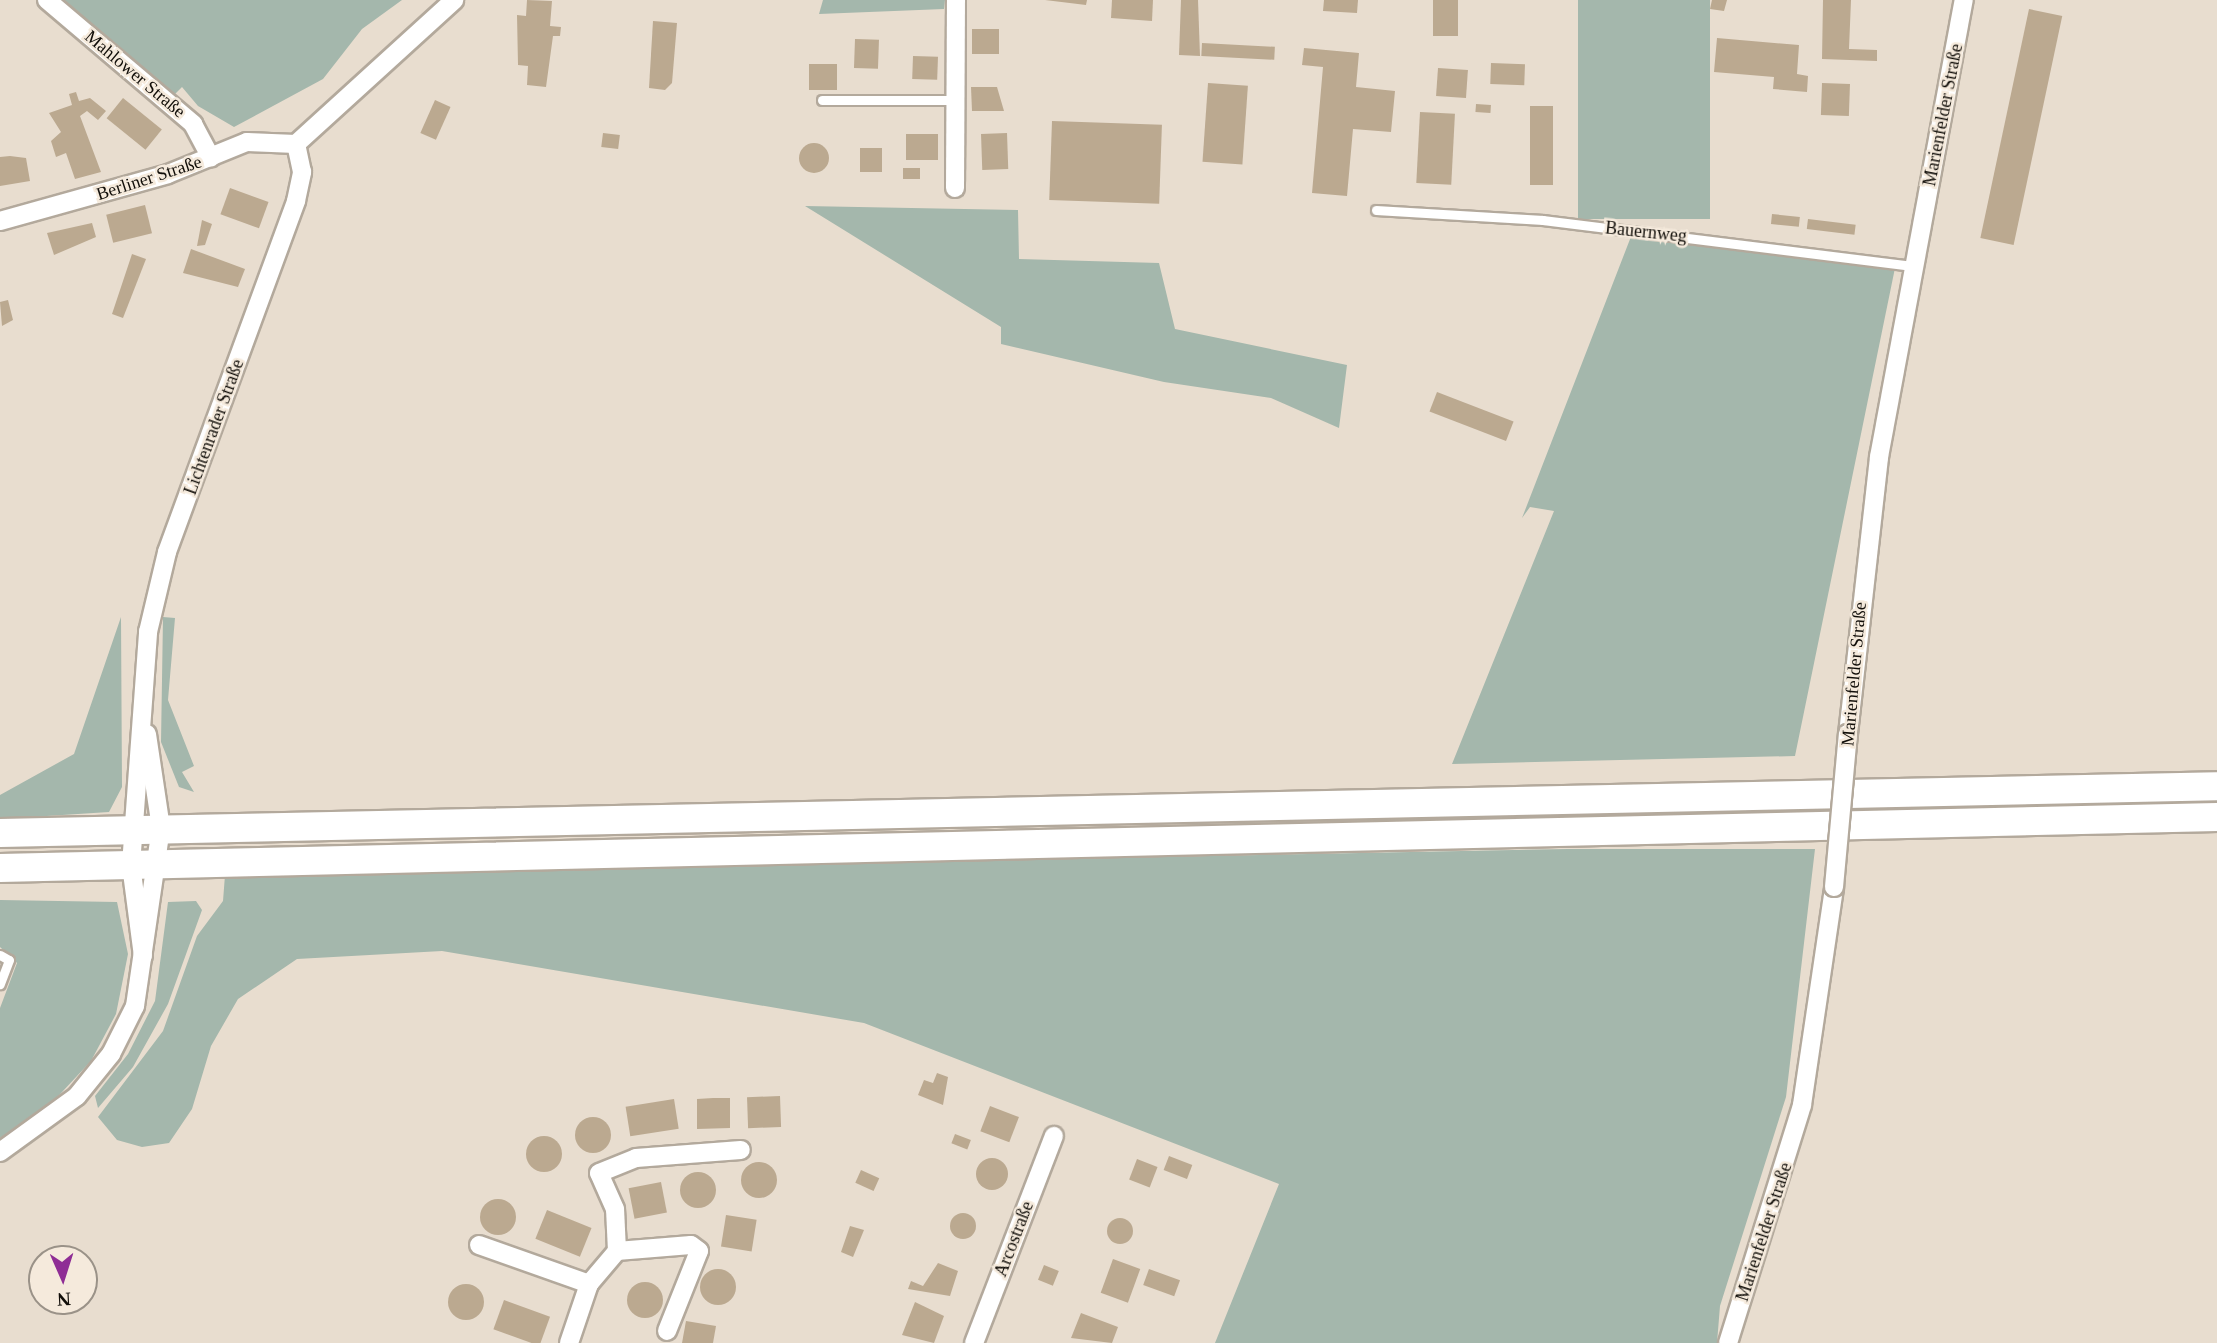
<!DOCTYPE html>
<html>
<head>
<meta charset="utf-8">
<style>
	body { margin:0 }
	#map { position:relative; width:2217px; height:1343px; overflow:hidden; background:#e8ddcf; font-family:"Times New Roman",serif }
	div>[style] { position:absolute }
	.green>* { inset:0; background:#a4b7ac; transform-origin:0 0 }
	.building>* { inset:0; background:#bba990; transform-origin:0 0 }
	.round { border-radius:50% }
	.roads { filter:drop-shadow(2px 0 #b3a99c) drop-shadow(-2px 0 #b3a99c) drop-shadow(0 2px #b3a99c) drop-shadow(0 -2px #b3a99c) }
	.lane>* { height:9px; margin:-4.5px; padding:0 4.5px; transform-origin:4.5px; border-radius:4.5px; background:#fff }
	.street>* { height:18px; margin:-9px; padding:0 9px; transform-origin:9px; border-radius:9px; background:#fff }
	.primary>* { height:28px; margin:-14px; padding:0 14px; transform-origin:14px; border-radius:14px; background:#fff }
	.bridges { filter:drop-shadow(2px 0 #b3a99c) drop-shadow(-2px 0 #b3a99c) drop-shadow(0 2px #b3a99c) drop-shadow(0 -2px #b3a99c) }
	.street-bridge>* { height:18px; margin:-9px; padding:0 9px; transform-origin:9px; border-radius:9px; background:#fff }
	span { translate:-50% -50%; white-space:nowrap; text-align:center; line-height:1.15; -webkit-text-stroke:5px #f5eadc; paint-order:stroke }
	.street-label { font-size:18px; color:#110e09 }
	.north { position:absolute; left:28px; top:1245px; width:70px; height:70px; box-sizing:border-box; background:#f5eadc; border:2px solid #9a9288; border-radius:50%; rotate:177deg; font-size:19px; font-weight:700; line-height:28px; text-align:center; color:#110e09 }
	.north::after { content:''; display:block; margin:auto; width:24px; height:32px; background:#8f2d95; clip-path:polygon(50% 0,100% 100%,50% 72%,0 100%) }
</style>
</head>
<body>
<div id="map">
	<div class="green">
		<div style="clip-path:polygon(58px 0,402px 0,362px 29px,323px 79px,234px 127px,198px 106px,182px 87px,171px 98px)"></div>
		<div style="clip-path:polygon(823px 0,945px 0,944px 9px,819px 14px)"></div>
		<div style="left:1578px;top:0;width:132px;height:219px"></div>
		<div style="clip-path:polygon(805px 206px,1018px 210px,1019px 259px,1159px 263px,1175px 329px,1347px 365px,1339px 428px,1271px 398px,1164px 382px,1001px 344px,1001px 327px)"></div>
		<div style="clip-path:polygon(1632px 234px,1895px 268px,1795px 756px,1452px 764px,1554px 511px,1530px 507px,1522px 518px)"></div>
		<div style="clip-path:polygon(121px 617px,122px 787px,109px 812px,0 819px,0 795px,74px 754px)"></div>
		<div style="clip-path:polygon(163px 617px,175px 618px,168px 700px,194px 766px,182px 772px,194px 792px,179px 787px,161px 742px)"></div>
		<div style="clip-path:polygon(1568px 849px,1815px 849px,1786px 1097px,1720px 1306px,1717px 1343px,1215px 1343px,1279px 1184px,864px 1023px,442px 951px,297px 959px,238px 999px,211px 1046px,192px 1109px,169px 1143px,142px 1147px,117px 1140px,98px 1117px,163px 1031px,197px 936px,223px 901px,225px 875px)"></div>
		<div style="clip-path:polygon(0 900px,117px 902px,128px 954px,116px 1014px,91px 1061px,49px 1106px,0 1138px,0 1008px,17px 963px,0 947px)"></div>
		<div style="clip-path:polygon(196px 901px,202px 910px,168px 1004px,133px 1067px,98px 1108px,95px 1096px,128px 1054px,155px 1001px,168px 902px)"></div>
	</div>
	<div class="building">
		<div style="clip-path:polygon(527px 0,552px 1px,550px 26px,561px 27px,560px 36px,553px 36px,546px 87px,527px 85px,528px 66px,518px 65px,517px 15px,526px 16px)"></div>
		<div style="clip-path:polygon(1045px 0,1087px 0,1086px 5px)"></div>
		<div style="clip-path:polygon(1112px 0,1153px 0,1152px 21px,1111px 18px)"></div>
		<div style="clip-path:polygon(1181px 0,1198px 0,1200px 56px,1179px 55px)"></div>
		<div style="clip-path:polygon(1324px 0,1358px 0,1357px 13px,1323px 11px)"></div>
		<div style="left:1433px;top:0;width:25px;height:36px"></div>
		<div style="clip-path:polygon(1712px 0,1727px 0,1724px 11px,1710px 9px)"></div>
		<div style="clip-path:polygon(1823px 0,1851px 0,1849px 49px,1877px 50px,1877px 61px,1822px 59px)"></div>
		<div style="left:2029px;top:9px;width:34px;height:234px;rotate:12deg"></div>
		<div style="clip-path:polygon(653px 21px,677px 23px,672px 83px,665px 90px,649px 88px)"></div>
		<div style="left:972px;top:29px;width:27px;height:25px"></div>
		<div style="clip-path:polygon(1717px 38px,1799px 45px,1797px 74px,1808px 76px,1807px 92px,1773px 89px,1774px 77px,1714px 72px)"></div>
		<div style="left:855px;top:39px;width:24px;height:29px;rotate:2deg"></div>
		<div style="left:1202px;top:43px;width:73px;height:13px;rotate:3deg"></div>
		<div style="clip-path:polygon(1304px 48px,1359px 53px,1356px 87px,1395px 91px,1391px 132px,1353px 129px,1347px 196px,1312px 193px,1323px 67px,1302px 65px)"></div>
		<div style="left:913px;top:56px;width:25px;height:23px;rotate:2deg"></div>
		<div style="left:1491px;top:63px;width:34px;height:21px;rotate:2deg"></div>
		<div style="left:809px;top:64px;width:28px;height:26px"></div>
		<div style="left:1438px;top:68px;width:30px;height:28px;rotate:4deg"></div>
		<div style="left:1208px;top:83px;width:40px;height:79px;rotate:4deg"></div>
		<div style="left:1822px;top:83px;width:28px;height:32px;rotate:2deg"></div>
		<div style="clip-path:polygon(971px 87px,997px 87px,1004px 111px,972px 111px)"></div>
		<div style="clip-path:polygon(76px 92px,79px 101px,90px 98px,106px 111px,98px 120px,87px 111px,80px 116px,101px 172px,75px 179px,66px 153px,56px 157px,51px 141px,61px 132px,49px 113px,72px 105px,69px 94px)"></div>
		<div style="left:123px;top:98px;width:50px;height:26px;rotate:39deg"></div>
		<div style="left:435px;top:100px;width:17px;height:36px;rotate:24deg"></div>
		<div style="left:1476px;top:104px;width:15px;height:8px;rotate:4deg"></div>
		<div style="left:1530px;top:106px;width:23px;height:79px"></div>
		<div style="left:1420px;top:112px;width:35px;height:71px;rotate:3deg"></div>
		<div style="left:1052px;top:121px;width:110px;height:79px;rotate:2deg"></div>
		<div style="left:603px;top:133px;width:17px;height:14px;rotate:7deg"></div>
		<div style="left:1007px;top:133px;width:36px;height:26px;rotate:88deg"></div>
		<div style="left:906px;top:134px;width:32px;height:26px"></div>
		<div class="round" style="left:799px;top:143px;width:30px;height:30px"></div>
		<div style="left:860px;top:148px;width:22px;height:24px"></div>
		<div style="clip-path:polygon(10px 156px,26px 158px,30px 181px,0 186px,0 157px)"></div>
		<div style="left:920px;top:168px;width:11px;height:17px;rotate:90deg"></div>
		<div style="left:230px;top:188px;width:41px;height:28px;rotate:20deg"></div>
		<div style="left:145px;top:205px;width:29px;height:40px;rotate:76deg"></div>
		<div style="left:1772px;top:214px;width:28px;height:10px;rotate:6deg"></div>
		<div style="left:1808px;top:219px;width:48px;height:10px;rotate:7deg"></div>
		<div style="clip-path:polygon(202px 220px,212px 224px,205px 245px,197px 246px)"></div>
		<div style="clip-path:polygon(92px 223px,96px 237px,54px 255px,47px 233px)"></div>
		<div style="clip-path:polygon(191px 249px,245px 269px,238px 287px,183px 273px)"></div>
		<div style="clip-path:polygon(132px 254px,146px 259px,123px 318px,112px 314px)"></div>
		<div style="clip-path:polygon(8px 300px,13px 320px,2px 326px,0 302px)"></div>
		<div style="left:1437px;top:392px;width:82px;height:21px;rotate:21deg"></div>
		<div style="clip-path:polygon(937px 1073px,948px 1077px,943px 1105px,918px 1095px,924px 1080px,933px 1083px)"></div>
		<div style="left:780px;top:1096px;width:31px;height:33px;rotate:88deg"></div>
		<div style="clip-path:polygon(713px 1098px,730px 1098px,730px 1128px,697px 1129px,697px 1099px)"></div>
		<div style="left:674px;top:1099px;width:30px;height:49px;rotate:81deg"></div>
		<div style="left:990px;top:1106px;width:31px;height:27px;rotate:21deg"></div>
		<div class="round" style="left:575px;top:1117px;width:36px;height:36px"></div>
		<div style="left:955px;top:1134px;width:17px;height:10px;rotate:21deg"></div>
		<div class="round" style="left:526px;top:1136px;width:36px;height:36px"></div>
		<div style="left:1169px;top:1156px;width:25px;height:15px;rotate:21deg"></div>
		<div class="round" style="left:976px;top:1158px;width:32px;height:32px"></div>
		<div style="left:1137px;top:1159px;width:22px;height:22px;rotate:21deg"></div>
		<div class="round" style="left:741px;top:1162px;width:36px;height:36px"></div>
		<div style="left:861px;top:1170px;width:20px;height:14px;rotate:24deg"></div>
		<div class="round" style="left:680px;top:1172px;width:36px;height:36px"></div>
		<div style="left:661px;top:1182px;width:31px;height:33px;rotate:79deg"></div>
		<div class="round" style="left:480px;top:1199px;width:36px;height:36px"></div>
		<div style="left:547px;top:1210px;width:48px;height:31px;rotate:22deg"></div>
		<div class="round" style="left:950px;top:1213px;width:26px;height:26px"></div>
		<div style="left:726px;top:1215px;width:31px;height:32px;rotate:9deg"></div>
		<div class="round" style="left:1107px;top:1218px;width:26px;height:26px"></div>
		<div style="clip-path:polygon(850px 1226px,864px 1230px,853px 1257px,841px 1252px)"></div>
		<div style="left:1113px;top:1259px;width:29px;height:36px;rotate:20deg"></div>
		<div style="clip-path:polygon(938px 1263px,958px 1271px,950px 1296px,908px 1289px,911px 1281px,923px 1286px)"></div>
		<div style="left:1044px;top:1265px;width:16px;height:16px;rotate:22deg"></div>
		<div style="left:1149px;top:1269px;width:33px;height:17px;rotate:20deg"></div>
		<div class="round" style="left:700px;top:1269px;width:36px;height:36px"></div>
		<div class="round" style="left:627px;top:1282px;width:36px;height:36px"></div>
		<div class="round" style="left:448px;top:1284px;width:36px;height:36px"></div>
		<div style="left:504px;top:1300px;width:49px;height:31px;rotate:20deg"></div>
		<div style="clip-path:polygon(915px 1302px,944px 1316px,934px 1343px,902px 1335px)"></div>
		<div style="clip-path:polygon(1081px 1313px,1118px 1327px,1112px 1343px,1071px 1338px)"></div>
		<div style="clip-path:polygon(686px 1321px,716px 1326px,713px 1343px,682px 1343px)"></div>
	</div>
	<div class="roads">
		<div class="lane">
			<div style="left:822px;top:100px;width:134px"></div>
			<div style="left:1376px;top:210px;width:167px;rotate:3.4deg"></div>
			<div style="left:1543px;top:220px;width:374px;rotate:7.1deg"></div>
			<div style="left:0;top:955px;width:10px;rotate:29deg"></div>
			<div style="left:9px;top:960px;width:26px;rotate:111deg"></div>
		</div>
		<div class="street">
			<div style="left:47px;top:0;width:192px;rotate:40.3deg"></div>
			<div style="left:193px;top:124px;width:38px;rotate:62deg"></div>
			<div style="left:296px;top:144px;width:214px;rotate:-42.3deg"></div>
			<div style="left:955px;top:188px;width:188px;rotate:-89.7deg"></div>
			<div style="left:0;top:221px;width:174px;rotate:-15.6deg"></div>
			<div style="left:168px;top:174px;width:85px;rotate:-22.1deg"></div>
			<div style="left:247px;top:142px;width:49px;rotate:2.3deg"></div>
			<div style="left:1848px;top:734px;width:279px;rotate:-83.6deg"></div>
			<div style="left:1879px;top:457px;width:465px;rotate:-79.5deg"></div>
			<div style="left:143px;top:956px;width:92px;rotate:-97.5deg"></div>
			<div style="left:131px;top:865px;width:234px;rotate:-85.8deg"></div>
			<div style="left:148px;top:632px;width:82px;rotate:-76.6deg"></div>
			<div style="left:167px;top:552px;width:374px;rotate:-69.8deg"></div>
			<div style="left:296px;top:201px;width:30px;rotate:-78deg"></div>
			<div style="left:302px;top:172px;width:29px;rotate:-102deg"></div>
			<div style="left:0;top:1152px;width:95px;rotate:-36deg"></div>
			<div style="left:77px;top:1096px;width:54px;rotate:-51deg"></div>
			<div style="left:111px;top:1054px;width:54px;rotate:-63.4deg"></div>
			<div style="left:135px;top:1006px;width:180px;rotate:-81.7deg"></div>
			<div style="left:161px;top:828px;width:95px;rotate:-98.5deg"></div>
			<div style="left:479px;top:1245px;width:117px;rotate:19.5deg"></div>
			<div style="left:617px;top:1251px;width:74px;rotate:-4.6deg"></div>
			<div style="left:691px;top:1245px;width:10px;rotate:37deg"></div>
			<div style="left:699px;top:1251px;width:86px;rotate:111.8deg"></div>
			<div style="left:569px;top:1343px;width:62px;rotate:-71.3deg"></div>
			<div style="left:589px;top:1284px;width:43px;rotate:-49.7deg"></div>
			<div style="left:617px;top:1251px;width:42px;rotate:-92.7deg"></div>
			<div style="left:615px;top:1209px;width:39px;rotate:-114deg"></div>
			<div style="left:599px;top:1173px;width:40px;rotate:-22deg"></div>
			<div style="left:636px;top:1158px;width:105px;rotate:-4.4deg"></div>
			<div style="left:974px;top:1343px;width:222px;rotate:-68.9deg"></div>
			<div style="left:1728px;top:1343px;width:249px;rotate:-72.7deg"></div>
			<div style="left:1802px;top:1105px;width:220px;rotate:-81.6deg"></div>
		</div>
		<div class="primary">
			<div style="left:0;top:833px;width:2217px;rotate:-1.21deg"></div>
			<div style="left:0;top:868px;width:2218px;rotate:-1.32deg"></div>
		</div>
	</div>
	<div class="bridges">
		<div class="street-bridge">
			<div style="left:1834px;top:887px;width:154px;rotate:-84.8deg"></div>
		</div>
	</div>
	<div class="street-label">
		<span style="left:135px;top:74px;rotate:40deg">Mahlower Straße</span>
		<span style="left:1943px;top:115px;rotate:-79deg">Marienfelder Straße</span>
		<span style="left:149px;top:178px;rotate:-18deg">Berliner Straße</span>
		<span style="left:1646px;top:232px;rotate:6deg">Bauernweg</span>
		<span style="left:214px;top:427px;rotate:-70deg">Lichtenrader Straße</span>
		<span style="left:1854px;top:674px;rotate:-85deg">Marienfelder Straße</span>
		<span style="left:1764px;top:1232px;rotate:-72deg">Marienfelder Straße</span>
		<span style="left:1014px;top:1239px;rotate:-69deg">Arcostraße</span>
	</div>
	<div class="north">N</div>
</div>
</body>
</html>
